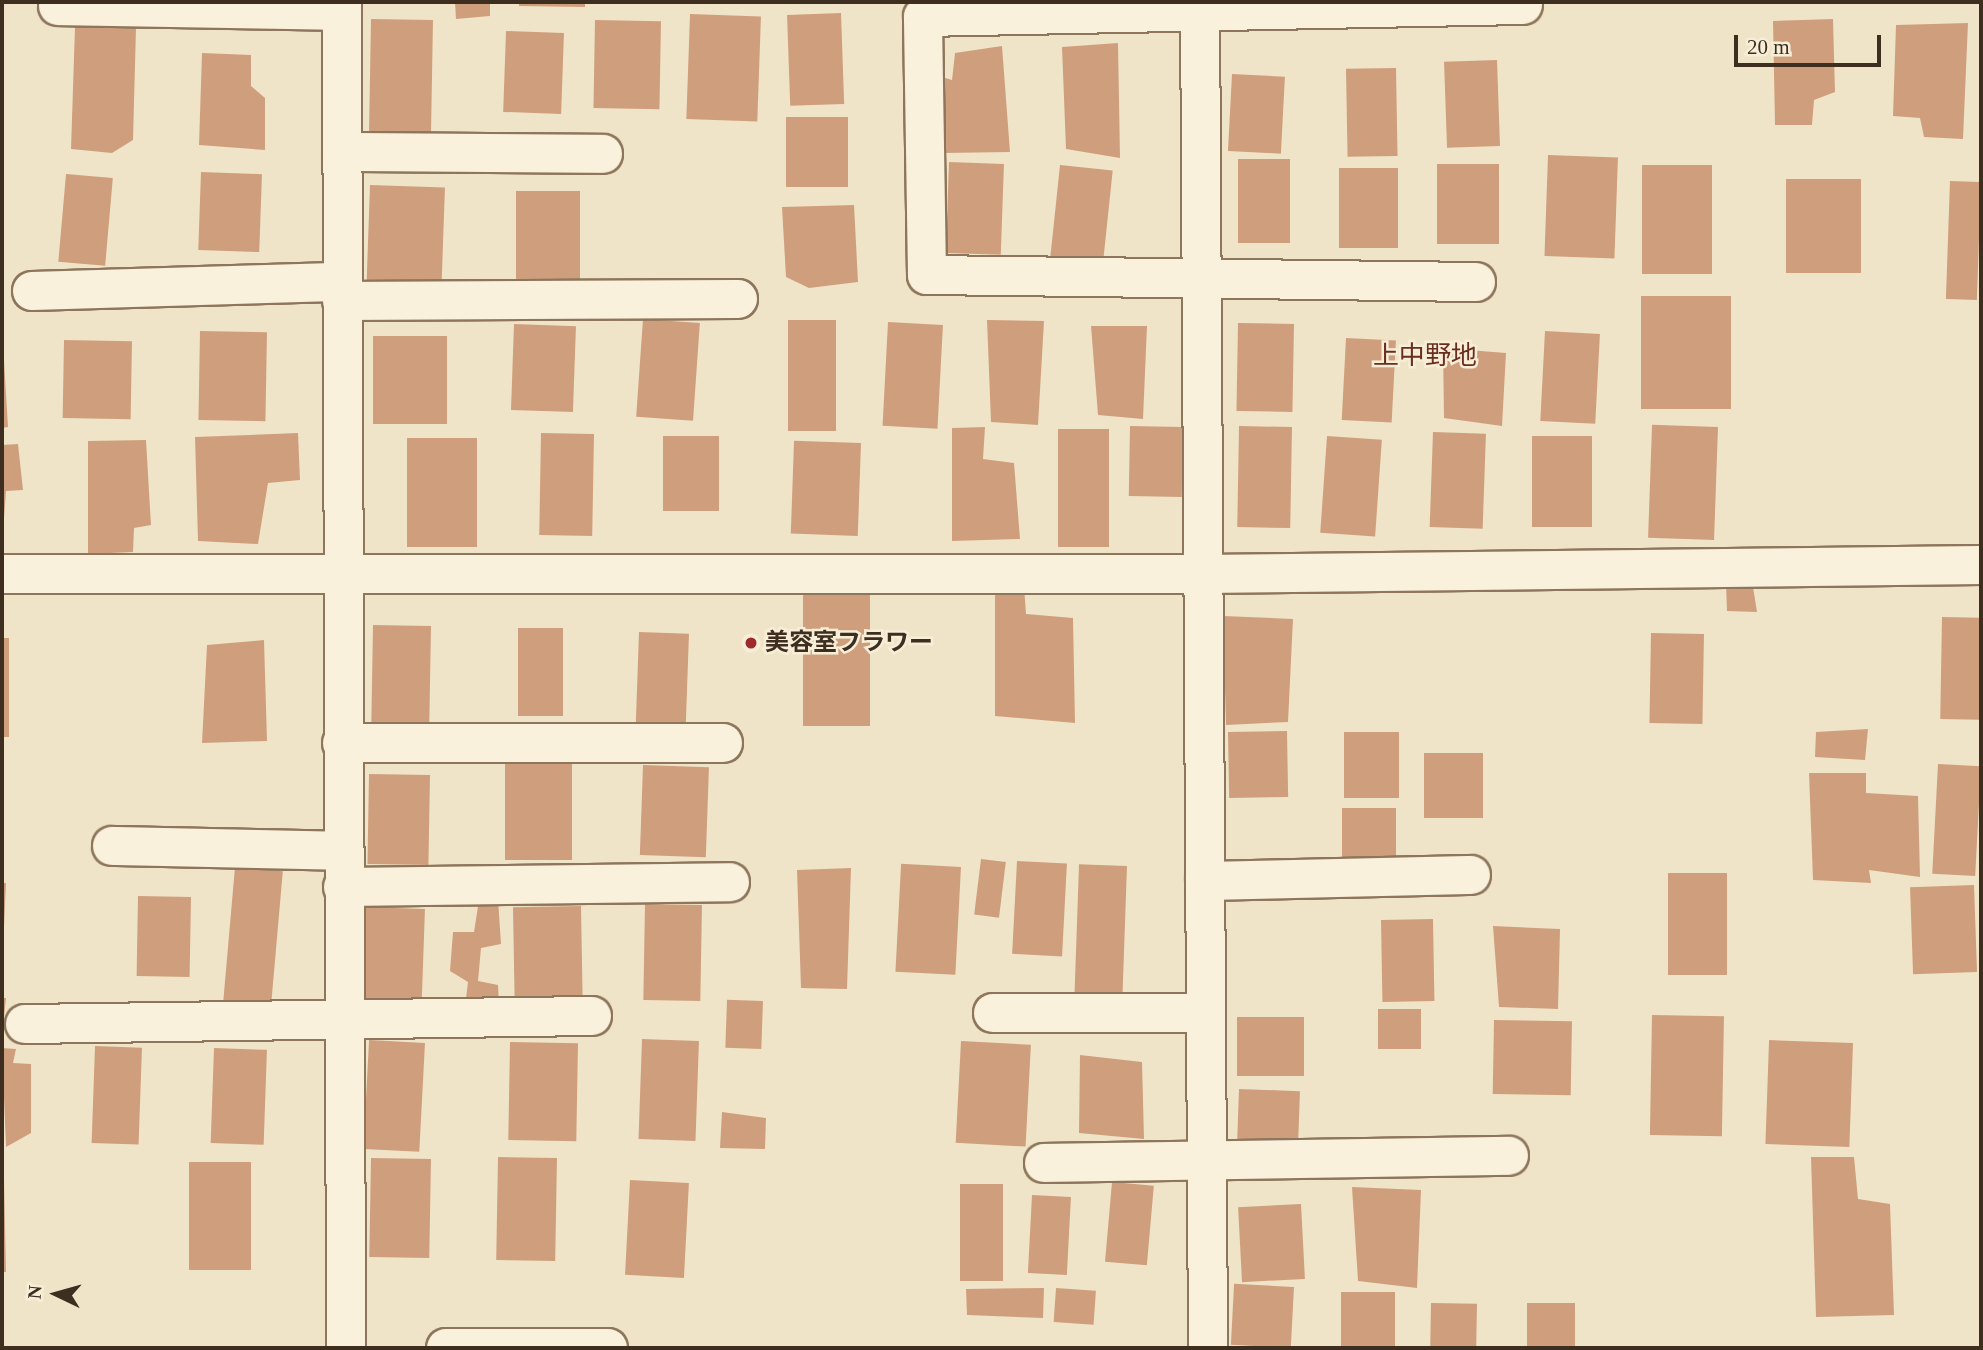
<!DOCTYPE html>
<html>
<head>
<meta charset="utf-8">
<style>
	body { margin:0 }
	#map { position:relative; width:1983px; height:1350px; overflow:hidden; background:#f0e4c8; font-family:"Times New Roman","Noto Sans JP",serif }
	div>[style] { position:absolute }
	.building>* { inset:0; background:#cf9f7d; transform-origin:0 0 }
	.roads { filter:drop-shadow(2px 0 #8d765c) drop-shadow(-2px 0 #8d765c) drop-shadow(0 2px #8d765c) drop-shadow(0 -2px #8d765c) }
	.minor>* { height:38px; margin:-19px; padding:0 19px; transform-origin:19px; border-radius:19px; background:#faf1dc }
	.dots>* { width:19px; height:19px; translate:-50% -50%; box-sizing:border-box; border:4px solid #f7eed8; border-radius:50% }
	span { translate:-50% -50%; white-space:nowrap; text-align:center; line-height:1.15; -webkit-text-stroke:5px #f7eed8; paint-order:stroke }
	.poi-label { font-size:24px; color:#3d2e20; font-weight:700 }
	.left { translate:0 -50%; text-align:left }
	.neighbourhood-label { font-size:26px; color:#6b2e1e }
	.frame { position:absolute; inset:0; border:4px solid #3d2e20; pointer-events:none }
	.north { position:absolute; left:21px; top:1259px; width:70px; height:70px; -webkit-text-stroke:5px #f7eed8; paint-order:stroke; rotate:275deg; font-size:19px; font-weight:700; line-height:28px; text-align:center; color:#3d2e20 }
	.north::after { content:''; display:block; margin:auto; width:24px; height:32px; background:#3d2e20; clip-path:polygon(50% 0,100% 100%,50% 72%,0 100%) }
	.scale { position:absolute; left:1734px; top:35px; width:147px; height:32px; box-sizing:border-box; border:4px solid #3d2e20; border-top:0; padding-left:9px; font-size:21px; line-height:24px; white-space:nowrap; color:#3d2e20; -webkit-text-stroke:5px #f7eed8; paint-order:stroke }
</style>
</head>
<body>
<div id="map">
	<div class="building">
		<div style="clip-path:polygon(455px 2px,490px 2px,490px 16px,456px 19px)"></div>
		<div style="clip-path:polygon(519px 2px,585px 2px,585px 7px,519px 6px)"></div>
		<div style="left:841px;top:13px;width:91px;height:54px;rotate:88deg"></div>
		<div style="left:690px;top:14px;width:71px;height:105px;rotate:2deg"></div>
		<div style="left:371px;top:19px;width:62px;height:113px;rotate:1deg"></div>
		<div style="clip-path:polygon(1833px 19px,1835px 92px,1814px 100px,1812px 125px,1775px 125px,1773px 21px)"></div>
		<div style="left:595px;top:20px;width:66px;height:88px;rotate:1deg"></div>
		<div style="clip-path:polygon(1968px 23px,1963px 139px,1924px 137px,1920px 118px,1893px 116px,1896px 25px)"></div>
		<div style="clip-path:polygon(75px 27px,136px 28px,133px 140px,112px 153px,71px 149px)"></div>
		<div style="left:506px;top:31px;width:58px;height:81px;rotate:2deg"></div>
		<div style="clip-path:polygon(1118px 43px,1120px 158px,1066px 149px,1062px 47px)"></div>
		<div style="clip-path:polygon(1002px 46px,1010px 152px,944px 153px,942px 77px,952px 80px,955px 53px)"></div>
		<div style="clip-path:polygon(202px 53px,251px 55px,251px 86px,265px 98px,265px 150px,199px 145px)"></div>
		<div style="left:1497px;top:60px;width:86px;height:53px;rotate:88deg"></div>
		<div style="left:1396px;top:68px;width:88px;height:50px;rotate:89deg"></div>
		<div style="left:1232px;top:74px;width:53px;height:77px;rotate:3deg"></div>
		<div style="left:786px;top:117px;width:62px;height:70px"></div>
		<div style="left:1548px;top:155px;width:70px;height:101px;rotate:2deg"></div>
		<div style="left:1290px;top:159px;width:84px;height:52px;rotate:90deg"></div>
		<div style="left:949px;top:162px;width:55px;height:91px;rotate:2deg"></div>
		<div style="left:1437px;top:164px;width:62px;height:80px"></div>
		<div style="left:1060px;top:165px;width:53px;height:92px;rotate:6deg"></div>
		<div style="left:1642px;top:165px;width:70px;height:109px"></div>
		<div style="left:1398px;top:168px;width:80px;height:59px;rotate:90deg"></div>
		<div style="left:201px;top:172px;width:61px;height:78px;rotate:2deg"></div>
		<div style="left:66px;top:174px;width:47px;height:88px;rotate:5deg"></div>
		<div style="left:1786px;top:179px;width:75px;height:94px"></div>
		<div style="left:1950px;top:181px;width:31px;height:118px;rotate:2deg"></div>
		<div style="left:370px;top:185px;width:75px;height:95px;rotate:2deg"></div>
		<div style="left:516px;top:191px;width:64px;height:92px"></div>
		<div style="clip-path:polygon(854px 205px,858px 282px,809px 288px,786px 277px,782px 207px)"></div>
		<div style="left:1641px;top:296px;width:90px;height:113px"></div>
		<div style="left:643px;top:319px;width:57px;height:98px;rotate:4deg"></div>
		<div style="left:788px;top:320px;width:48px;height:111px"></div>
		<div style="clip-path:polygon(987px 320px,1044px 321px,1038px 425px,991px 422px)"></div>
		<div style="left:888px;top:322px;width:55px;height:104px;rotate:3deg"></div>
		<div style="left:1238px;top:323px;width:56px;height:88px;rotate:1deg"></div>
		<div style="left:514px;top:324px;width:62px;height:86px;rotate:2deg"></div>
		<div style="clip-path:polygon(1091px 326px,1147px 326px,1143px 419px,1098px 415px)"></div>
		<div style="clip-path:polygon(2px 327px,8px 427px,2px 428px)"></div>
		<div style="left:200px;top:331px;width:67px;height:89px;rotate:1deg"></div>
		<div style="left:1545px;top:331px;width:55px;height:90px;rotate:3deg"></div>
		<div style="left:447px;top:336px;width:88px;height:74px;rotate:90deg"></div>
		<div style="left:1346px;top:338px;width:50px;height:82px;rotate:3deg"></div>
		<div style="left:64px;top:340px;width:68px;height:78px;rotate:1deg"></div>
		<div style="clip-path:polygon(1443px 348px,1506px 353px,1502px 426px,1444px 418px)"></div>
		<div style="clip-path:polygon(985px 427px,983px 459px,1014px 463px,1020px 539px,952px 541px,952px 428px)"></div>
		<div style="left:1183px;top:427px;width:70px;height:53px;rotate:91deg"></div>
		<div style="left:1292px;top:427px;width:101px;height:53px;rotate:91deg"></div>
		<div style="left:1718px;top:427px;width:113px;height:66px;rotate:92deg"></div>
		<div style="left:1109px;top:429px;width:118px;height:51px;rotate:90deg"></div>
		<div style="left:1433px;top:432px;width:53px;height:95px;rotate:2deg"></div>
		<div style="clip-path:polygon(298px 433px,300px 480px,268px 483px,258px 544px,198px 541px,195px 437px)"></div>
		<div style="left:541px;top:433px;width:53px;height:102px;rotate:1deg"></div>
		<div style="left:663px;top:436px;width:56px;height:75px"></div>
		<div style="left:1327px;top:436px;width:55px;height:97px;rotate:4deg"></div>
		<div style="left:1532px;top:436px;width:60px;height:91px"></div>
		<div style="left:407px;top:438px;width:70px;height:109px"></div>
		<div style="clip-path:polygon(146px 440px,151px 525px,134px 528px,133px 552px,88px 554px,88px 441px)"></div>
		<div style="left:861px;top:443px;width:93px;height:67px;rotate:92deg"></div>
		<div style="clip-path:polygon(18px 444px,23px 490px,6px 491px,2px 547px,2px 445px)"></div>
		<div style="clip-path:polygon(1726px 584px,1753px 587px,1757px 612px,1727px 611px)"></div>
		<div style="clip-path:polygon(1024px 586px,1026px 614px,1073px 618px,1075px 723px,995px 716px,995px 587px)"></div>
		<div style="left:870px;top:593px;width:133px;height:67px;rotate:90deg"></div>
		<div style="clip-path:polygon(1223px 616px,1293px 619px,1288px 722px,1226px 725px)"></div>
		<div style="left:1942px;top:617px;width:39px;height:102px;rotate:1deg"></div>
		<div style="left:431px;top:626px;width:97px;height:58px;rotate:91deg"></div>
		<div style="left:518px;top:628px;width:45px;height:88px"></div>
		<div style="left:639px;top:632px;width:50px;height:95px;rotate:2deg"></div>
		<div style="left:1651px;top:633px;width:53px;height:90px;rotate:1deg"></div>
		<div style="left:2px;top:638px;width:7px;height:99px"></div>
		<div style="clip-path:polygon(264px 640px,267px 741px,202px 743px,207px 645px)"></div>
		<div style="clip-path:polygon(1868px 729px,1865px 760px,1815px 757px,1816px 732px)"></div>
		<div style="left:1287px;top:731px;width:66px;height:59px;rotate:89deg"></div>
		<div style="left:1344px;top:732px;width:55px;height:66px"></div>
		<div style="left:1424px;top:753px;width:59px;height:65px"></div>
		<div style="left:505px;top:763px;width:67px;height:97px"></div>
		<div style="left:1938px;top:764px;width:43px;height:110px;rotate:3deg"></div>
		<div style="left:643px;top:765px;width:66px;height:90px;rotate:2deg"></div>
		<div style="clip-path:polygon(1809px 773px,1866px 773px,1866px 793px,1918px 796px,1920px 877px,1869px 870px,1871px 883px,1813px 880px)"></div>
		<div style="left:430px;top:775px;width:90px;height:61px;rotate:91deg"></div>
		<div style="left:1342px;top:808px;width:54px;height:59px"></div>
		<div style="left:981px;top:859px;width:25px;height:56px;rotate:7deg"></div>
		<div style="left:1017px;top:861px;width:50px;height:93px;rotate:3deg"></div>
		<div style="left:1127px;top:866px;width:130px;height:48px;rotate:92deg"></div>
		<div style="left:235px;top:867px;width:48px;height:134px;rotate:5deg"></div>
		<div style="left:961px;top:867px;width:108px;height:60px;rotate:93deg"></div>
		<div style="clip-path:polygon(851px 868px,847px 989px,801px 988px,797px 870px)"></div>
		<div style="left:1668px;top:873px;width:59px;height:102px"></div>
		<div style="clip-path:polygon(2px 883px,6px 883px,2px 972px)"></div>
		<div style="left:1974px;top:885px;width:87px;height:64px;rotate:88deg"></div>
		<div style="left:138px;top:896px;width:53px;height:80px;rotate:1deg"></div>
		<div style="clip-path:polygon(498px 899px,501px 944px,481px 948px,478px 981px,498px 985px,499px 1005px,465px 1007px,468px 982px,450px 971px,453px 932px,474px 932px,479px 900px)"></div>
		<div style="left:645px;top:904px;width:57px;height:96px;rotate:1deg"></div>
		<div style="left:581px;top:906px;width:92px;height:68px;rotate:89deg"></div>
		<div style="left:365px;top:907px;width:60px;height:94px;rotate:2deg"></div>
		<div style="left:1433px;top:919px;width:82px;height:52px;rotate:89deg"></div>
		<div style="clip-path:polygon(1493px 926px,1560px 929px,1558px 1009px,1499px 1007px)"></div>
		<div style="clip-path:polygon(2px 998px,6px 998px,2px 1035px)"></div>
		<div style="left:763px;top:1001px;width:48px;height:36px;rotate:92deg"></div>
		<div style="left:1378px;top:1009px;width:43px;height:40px"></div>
		<div style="left:1652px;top:1015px;width:72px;height:120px;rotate:1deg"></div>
		<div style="left:1237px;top:1017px;width:67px;height:59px"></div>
		<div style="left:1494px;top:1020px;width:78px;height:74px;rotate:1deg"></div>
		<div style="left:642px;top:1039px;width:57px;height:100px;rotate:2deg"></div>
		<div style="left:961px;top:1041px;width:70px;height:102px;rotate:3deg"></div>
		<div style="left:510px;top:1042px;width:68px;height:98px;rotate:1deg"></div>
		<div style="left:425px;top:1043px;width:109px;height:56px;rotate:93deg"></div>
		<div style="left:1853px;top:1043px;width:104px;height:84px;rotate:92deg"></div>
		<div style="left:95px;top:1046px;width:47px;height:97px;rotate:2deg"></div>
		<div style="clip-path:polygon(2px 1048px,16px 1049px,13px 1063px,31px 1064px,31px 1133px,6px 1147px)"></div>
		<div style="left:214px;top:1048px;width:53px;height:95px;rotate:2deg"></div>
		<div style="clip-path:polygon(1080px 1055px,1142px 1062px,1144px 1139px,1079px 1133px)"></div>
		<div style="left:1239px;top:1089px;width:61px;height:56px;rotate:2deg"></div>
		<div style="clip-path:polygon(722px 1112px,766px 1118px,765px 1149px,720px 1148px)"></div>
		<div style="left:498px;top:1157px;width:59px;height:103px;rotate:1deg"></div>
		<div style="clip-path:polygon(1811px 1157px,1854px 1157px,1858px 1199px,1890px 1204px,1894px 1315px,1816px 1317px)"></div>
		<div style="left:371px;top:1158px;width:60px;height:99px;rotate:1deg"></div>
		<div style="left:189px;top:1162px;width:62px;height:108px"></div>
		<div style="clip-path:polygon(2px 1178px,4px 1178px,6px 1272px,2px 1272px)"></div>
		<div style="left:630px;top:1180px;width:59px;height:95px;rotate:3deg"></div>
		<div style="left:1112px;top:1182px;width:42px;height:80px;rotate:5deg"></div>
		<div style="left:1003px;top:1184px;width:97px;height:43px;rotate:90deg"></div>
		<div style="clip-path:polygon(1352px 1187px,1421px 1190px,1417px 1288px,1358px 1281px)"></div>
		<div style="left:1032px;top:1195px;width:39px;height:78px;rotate:3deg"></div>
		<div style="left:1301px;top:1204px;width:75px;height:63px;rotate:87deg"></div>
		<div style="left:1294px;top:1287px;width:61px;height:60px;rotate:93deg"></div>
		<div style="clip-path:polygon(1044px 1288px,1043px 1318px,967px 1315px,966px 1289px)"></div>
		<div style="left:1056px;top:1288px;width:40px;height:34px;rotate:4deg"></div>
		<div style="left:1341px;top:1292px;width:54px;height:56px"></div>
		<div style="left:1431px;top:1303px;width:46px;height:45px;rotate:1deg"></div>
		<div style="left:1527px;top:1303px;width:48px;height:45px"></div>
	</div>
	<div class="roads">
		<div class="minor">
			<div style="left:342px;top:2px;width:1346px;rotate:89.83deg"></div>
			<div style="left:1200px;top:2px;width:1346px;rotate:89.66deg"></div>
			<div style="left:58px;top:6px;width:284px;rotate:1deg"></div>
			<div style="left:342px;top:152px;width:261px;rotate:0.4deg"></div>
			<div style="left:1476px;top:282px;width:549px;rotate:-179.27deg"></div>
			<div style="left:927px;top:275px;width:258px;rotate:-90.9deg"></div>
			<div style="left:923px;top:17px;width:600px;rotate:-1.15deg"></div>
			<div style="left:32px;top:291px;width:310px;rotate:-1.7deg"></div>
			<div style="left:342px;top:301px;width:396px;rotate:-0.3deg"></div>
			<div style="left:2px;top:574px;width:1201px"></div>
			<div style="left:1203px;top:574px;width:778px;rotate:-0.66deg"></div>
			<div style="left:342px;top:743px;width:381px"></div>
			<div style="left:112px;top:846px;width:231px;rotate:1.2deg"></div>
			<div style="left:1205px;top:881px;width:266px;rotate:-1.3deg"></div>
			<div style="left:343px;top:887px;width:387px;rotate:-0.7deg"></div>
			<div style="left:993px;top:1013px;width:213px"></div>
			<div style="left:25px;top:1024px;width:567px;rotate:-0.81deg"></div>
			<div style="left:1044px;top:1163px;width:465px;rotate:-0.9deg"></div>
			<div style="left:446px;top:1348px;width:162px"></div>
		</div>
	</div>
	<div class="dots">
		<div style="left:751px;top:643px;background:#9e2a2b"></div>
	</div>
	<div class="poi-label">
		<span class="left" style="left:765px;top:643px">美容室フラワー</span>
	</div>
	<div class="neighbourhood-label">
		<span style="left:1425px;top:356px">上中野地</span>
	</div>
	<div class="frame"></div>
	<div class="north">N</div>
	<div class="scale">20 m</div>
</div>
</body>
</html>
